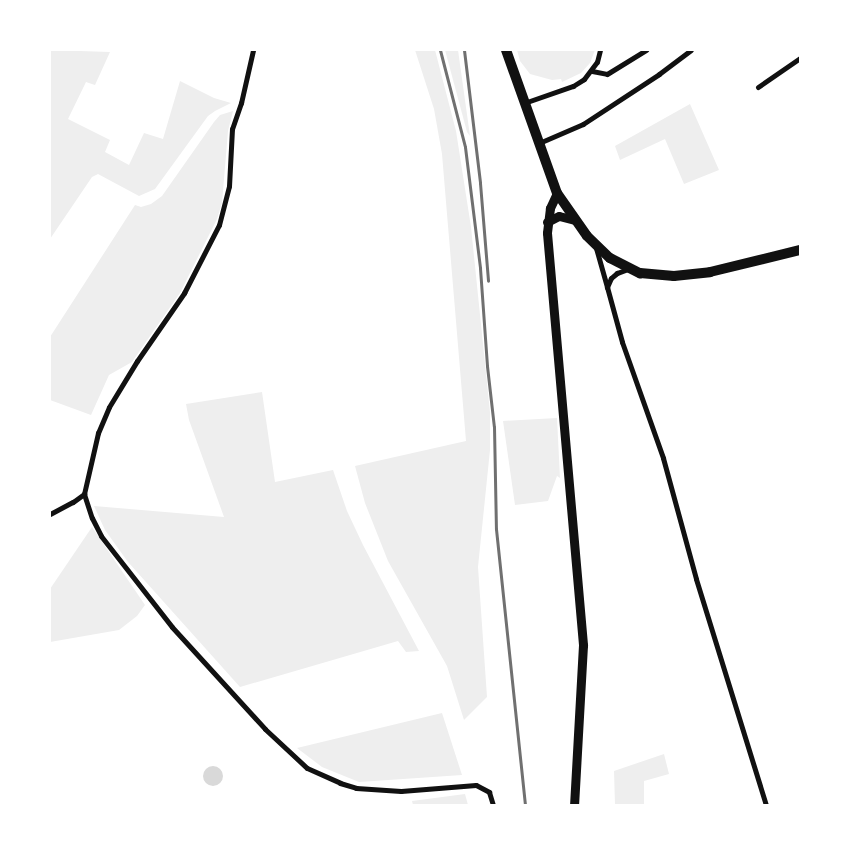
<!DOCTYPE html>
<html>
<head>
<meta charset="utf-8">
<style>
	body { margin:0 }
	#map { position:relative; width:850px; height:855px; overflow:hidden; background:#fff; font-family:"Open Sans",sans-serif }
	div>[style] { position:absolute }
	.green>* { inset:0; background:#eee }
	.water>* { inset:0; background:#d9d9d9 }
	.round { border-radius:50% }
	.minor>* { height:5px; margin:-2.5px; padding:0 2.5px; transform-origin:2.5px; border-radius:2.5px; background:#111 }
	.tertiary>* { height:9px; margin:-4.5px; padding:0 4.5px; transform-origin:4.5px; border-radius:4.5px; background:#111 }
	.primary>* { height:10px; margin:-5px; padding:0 5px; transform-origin:5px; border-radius:5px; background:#111 }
	.rail>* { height:3px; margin:-1.5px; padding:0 1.5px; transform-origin:1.5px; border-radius:1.5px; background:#707070 }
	span { translate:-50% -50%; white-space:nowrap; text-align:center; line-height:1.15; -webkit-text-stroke:4px #fff; paint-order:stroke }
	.frame { position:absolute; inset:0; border:51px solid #fff; pointer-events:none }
</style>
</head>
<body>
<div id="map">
	<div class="green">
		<div style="clip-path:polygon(50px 50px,110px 52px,95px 85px,86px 82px,68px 119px,110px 140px,105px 152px,129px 165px,144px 133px,163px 139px,180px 81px,214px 98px,231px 103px,215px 111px,208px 116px,155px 189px,139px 196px,98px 174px,92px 177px,50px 239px)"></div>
		<div style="clip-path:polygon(415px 50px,435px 50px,456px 131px,471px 227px,490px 412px,490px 450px,478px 567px,487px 697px,464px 720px,447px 666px,388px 561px,365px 503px,355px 466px,466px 441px,442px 154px,434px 109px)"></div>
		<div style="clip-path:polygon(445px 50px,458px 50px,470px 136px,467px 132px)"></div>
		<div style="clip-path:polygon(517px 50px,595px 50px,590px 63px,581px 73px,562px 82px,561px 79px,552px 80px,530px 74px,520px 61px)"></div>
		<div style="clip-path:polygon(690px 104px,719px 170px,684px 184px,665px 139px,620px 160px,615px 146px)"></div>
		<div style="clip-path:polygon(233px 111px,228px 131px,222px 203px,217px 219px,180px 293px,132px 362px,109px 375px,91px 415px,50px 400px,50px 337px,135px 205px,141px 207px,151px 204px,162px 196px,214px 122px,220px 115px)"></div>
		<div style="clip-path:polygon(262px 392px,275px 482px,333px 470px,347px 511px,363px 545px,419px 651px,406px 652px,398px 641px,240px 687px,128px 562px,105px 530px,94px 506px,224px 517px,189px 420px,186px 404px)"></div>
		<div style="clip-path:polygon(557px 418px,560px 478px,557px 476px,548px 501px,515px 505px,503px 421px)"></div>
		<div style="clip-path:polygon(92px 527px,145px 605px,137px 616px,119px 630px,50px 642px,50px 589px)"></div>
		<div style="clip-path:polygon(442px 713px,462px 775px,359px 782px,322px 767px,297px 748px)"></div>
		<div style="clip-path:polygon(664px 754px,669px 774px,644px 781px,644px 805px,615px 805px,614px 771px)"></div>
		<div style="clip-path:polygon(465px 794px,468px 805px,413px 805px,412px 801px)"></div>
	</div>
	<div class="water">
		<div class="round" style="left:203px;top:766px;width:20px;height:20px"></div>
	</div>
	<div class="minor">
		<div style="left:592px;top:71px;width:15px;rotate:11deg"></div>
		<div style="left:607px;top:74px;width:46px;rotate:-31.6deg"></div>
		<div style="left:758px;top:87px;width:51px;rotate:-34.6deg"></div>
		<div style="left:524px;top:103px;width:52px;rotate:-19.1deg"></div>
		<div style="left:573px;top:86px;width:13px;rotate:-32deg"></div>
		<div style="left:584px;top:79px;width:21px;rotate:-53deg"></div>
		<div style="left:597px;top:62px;width:12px;rotate:-76deg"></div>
		<div style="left:539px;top:143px;width:48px;rotate:-23.4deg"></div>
		<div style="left:583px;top:124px;width:91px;rotate:-33.3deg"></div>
		<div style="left:659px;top:74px;width:40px;rotate:-37deg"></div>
		<div style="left:596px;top:248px;width:41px;rotate:74.2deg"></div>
		<div style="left:628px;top:269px;width:12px;rotate:160deg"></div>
		<div style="left:617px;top:273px;width:8px;rotate:140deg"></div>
		<div style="left:611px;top:278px;width:10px;rotate:114deg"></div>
		<div style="left:607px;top:287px;width:57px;rotate:74.7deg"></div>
		<div style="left:622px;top:342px;width:123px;rotate:70.5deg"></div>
		<div style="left:663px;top:458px;width:125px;rotate:74.7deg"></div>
		<div style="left:696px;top:579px;width:237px;rotate:72.8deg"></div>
		<div style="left:84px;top:494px;width:25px;rotate:72deg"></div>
		<div style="left:92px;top:518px;width:20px;rotate:63deg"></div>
		<div style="left:101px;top:536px;width:115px;rotate:52deg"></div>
		<div style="left:172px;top:627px;width:138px;rotate:47.6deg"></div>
		<div style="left:265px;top:729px;width:57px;rotate:42.9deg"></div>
		<div style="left:307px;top:768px;width:36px;rotate:24deg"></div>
		<div style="left:340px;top:783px;width:17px;rotate:17deg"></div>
		<div style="left:356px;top:788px;width:45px;rotate:3.8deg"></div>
		<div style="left:401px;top:791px;width:75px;rotate:-4.6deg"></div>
		<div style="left:476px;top:785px;width:15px;rotate:28deg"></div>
		<div style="left:489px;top:792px;width:14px;rotate:73deg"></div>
		<div style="left:50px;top:514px;width:26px;rotate:-28deg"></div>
		<div style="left:73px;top:502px;width:14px;rotate:-36deg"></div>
		<div style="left:84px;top:494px;width:63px;rotate:-77.1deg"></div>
		<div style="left:98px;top:433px;width:28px;rotate:-67deg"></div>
		<div style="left:109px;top:407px;width:54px;rotate:-58.7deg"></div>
		<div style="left:137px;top:361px;width:83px;rotate:-55.3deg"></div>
		<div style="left:184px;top:293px;width:76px;rotate:-62.8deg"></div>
		<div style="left:219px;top:225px;width:40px;rotate:-75.6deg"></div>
		<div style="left:229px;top:186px;width:57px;rotate:-87deg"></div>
		<div style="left:232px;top:129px;width:28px;rotate:-71deg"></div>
		<div style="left:241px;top:103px;width:54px;rotate:-77.2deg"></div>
	</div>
	<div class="tertiary">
		<div style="left:557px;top:193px;width:17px;rotate:115deg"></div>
		<div style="left:550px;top:208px;width:25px;rotate:97deg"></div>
		<div style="left:547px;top:233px;width:414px;rotate:85deg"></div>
		<div style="left:583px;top:645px;width:160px;rotate:93.2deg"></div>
		<div style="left:547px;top:222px;width:13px;rotate:-27deg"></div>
		<div style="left:559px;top:216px;width:16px;rotate:14deg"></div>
	</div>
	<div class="primary">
		<div style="left:506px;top:50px;width:152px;rotate:70.4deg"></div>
		<div style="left:557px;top:193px;width:52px;rotate:55.1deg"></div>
		<div style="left:587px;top:236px;width:32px;rotate:44deg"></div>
		<div style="left:610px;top:258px;width:34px;rotate:27deg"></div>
		<div style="left:640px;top:273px;width:34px;rotate:5deg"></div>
		<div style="left:674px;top:276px;width:36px;rotate:-6deg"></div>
		<div style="left:710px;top:272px;width:93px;rotate:-13.7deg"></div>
	</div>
	<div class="rail">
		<div style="left:440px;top:50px;width:100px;rotate:75.5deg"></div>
		<div style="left:465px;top:147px;width:122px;rotate:82.9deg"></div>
		<div style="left:480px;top:268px;width:98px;rotate:85.9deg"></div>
		<div style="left:487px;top:366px;width:61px;rotate:83.5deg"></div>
		<div style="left:494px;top:427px;width:102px;rotate:88.9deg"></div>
		<div style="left:496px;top:529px;width:278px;rotate:84deg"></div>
		<div style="left:464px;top:50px;width:134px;rotate:83.1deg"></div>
		<div style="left:480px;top:183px;width:98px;rotate:85.3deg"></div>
	</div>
	<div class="frame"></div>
</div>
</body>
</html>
